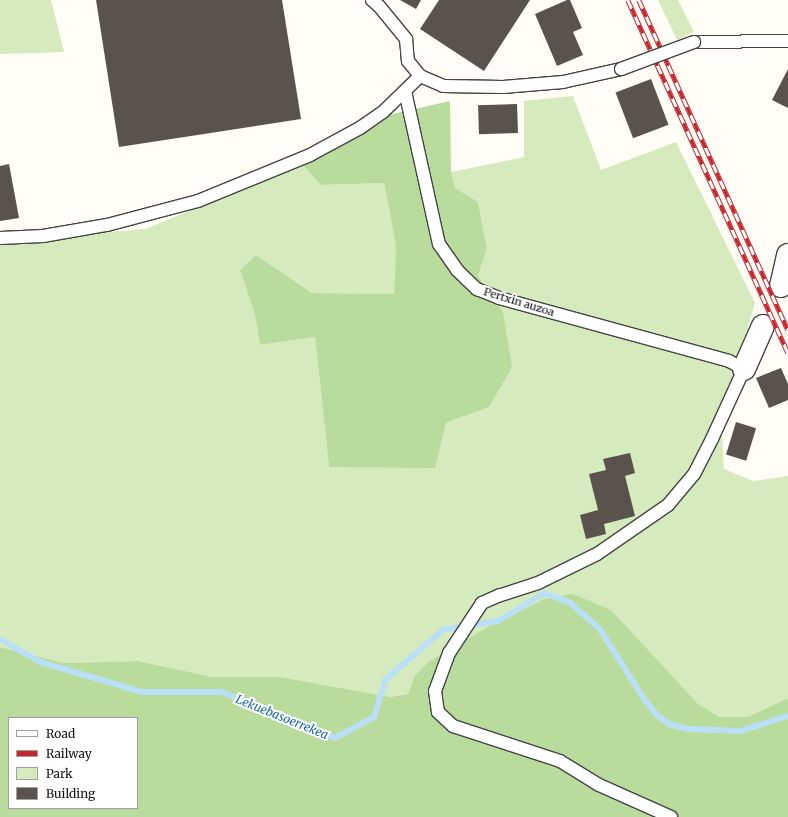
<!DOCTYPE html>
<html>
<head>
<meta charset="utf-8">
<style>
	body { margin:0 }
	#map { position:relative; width:788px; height:817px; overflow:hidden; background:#fffdf5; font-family:Merriweather,serif }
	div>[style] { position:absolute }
	.green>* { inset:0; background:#d5ebbd }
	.forest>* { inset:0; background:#b9dc9c }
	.stream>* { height:6px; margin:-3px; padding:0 3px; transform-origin:3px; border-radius:3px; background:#b9e0f7 }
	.building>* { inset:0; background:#5a524d; transform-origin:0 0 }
	.roads { filter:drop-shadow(1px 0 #444) drop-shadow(-1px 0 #444) drop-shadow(0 1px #444) drop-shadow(0 -1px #444) }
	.service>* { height:12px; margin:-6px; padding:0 6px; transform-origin:6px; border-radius:6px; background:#fff }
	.minor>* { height:22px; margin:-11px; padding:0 11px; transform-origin:11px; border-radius:11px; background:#fff }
	.rail>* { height:4.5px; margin-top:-2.25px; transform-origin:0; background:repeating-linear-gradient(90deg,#fff 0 9px,#c4262e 0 18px); box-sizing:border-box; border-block:1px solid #c4262e }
	.bridges { filter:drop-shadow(1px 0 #444) drop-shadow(-1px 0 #444) drop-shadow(0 1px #444) drop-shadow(0 -1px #444) }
	.service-bridge>* { height:12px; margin:-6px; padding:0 6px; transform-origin:6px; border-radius:6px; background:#fff }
	span { translate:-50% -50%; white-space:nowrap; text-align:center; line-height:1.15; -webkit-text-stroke:4px #fff; paint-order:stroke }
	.street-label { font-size:11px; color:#111 }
	.water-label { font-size:12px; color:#1768a6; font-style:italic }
	.legend { position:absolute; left:8px; top:717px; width:130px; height:92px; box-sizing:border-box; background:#fff; border:1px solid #a0a0a0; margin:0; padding:5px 7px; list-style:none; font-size:12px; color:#111 }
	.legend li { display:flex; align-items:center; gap:8px; height:20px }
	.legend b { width:20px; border:1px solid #a0a0a0 }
</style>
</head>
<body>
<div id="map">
	<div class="green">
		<div style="clip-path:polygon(0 0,51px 0,64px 52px,0 54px)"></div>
		<div style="clip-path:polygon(658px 0,678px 0,694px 32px,677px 40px)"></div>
		<div style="clip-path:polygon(573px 96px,601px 170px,676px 142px,755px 303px,721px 415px,724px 469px,753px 481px,788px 476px,788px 698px,748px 717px,720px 717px,698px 704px,544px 599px,489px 626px,428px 662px,415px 675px,408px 694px,390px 697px,281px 677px,213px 677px,138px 661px,64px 663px,0 647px,0 241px,145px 229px,303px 165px,321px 185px,384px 183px,396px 246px,394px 294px,312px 293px,256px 255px,240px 270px,255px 315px,260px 345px,315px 337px,329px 467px,489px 407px,503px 312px,478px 276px,487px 248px,478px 202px,455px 189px,451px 172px,524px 157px,524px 101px)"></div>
	</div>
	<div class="forest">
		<div style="clip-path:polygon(450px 101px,451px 172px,455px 188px,478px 202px,487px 248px,478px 276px,503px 312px,512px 367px,489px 407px,446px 423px,435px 468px,329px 467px,315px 337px,260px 345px,255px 315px,240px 270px,256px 255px,312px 293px,394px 294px,396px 246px,384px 183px,321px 185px,303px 165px,388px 115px)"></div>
		<div style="clip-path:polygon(evenodd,573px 594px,611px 610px,698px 704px,720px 717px,748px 717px,788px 698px,788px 817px,0 817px,0 647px,64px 663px,138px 661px,213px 677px,281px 677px,390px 697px,408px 694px,415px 675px,428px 662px,489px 626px,544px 599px,573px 594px,9px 718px,137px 718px,137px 808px,9px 808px,9px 718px)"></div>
	</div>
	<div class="stream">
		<div style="left:0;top:639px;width:46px;rotate:29.9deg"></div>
		<div style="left:40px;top:662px;width:106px;rotate:16.4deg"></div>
		<div style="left:142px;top:692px;width:80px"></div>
		<div style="left:222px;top:692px;width:122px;rotate:22.2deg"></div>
		<div style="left:335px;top:738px;width:44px;rotate:-28.3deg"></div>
		<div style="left:374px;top:717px;width:39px;rotate:-73deg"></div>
		<div style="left:385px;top:680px;width:77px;rotate:-40.8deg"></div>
		<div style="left:443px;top:630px;width:56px;rotate:-9.3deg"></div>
		<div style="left:498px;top:621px;width:54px;rotate:-31.3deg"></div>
		<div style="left:544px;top:593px;width:27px;rotate:20deg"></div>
		<div style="left:569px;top:602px;width:40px;rotate:41deg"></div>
		<div style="left:599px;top:628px;width:84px;rotate:57.6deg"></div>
		<div style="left:644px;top:699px;width:22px;rotate:51deg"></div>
		<div style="left:658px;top:716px;width:14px;rotate:36deg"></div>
		<div style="left:669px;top:724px;width:20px;rotate:15deg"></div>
		<div style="left:688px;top:729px;width:52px;rotate:2.2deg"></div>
		<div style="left:740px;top:731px;width:50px;rotate:-17.4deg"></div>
	</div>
	<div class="building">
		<div style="clip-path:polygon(96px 0,282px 0,301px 119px,119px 147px)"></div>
		<div style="clip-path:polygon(400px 0,421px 0,416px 9px)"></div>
		<div style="clip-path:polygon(439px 0,530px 0,484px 71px,420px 29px)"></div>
		<div style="clip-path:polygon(567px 0,570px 0,582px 28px,573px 32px,583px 55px,557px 66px,535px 14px)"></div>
		<div style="clip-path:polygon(788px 69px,788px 108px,772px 100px)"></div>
		<div style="left:651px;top:79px;width:49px;height:38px;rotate:69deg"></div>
		<div style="left:517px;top:104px;width:29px;height:39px;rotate:88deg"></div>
		<div style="clip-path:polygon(9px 164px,19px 218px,0 221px,0 166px)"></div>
		<div style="clip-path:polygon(781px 368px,788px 384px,788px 400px,769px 408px,756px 378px)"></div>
		<div style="left:736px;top:422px;width:21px;height:34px;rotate:17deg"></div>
		<div style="clip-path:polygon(630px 453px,635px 473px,625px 476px,635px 516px,604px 524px,606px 534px,586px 539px,580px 515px,598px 510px,589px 474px,606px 470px,603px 459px)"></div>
	</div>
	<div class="roads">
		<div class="service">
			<div style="left:372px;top:0;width:9px;rotate:41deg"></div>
			<div style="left:379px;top:6px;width:43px;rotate:50.7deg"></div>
			<div style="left:406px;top:39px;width:22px;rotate:85deg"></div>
			<div style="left:408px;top:61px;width:19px;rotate:51deg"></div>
			<div style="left:420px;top:76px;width:25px;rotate:23deg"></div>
			<div style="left:443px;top:86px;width:60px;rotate:1deg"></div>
			<div style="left:503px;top:87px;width:60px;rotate:-4.8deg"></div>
			<div style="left:563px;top:82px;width:59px;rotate:-12.6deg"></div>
			<div style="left:694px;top:42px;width:94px;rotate:-0.6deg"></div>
			<div style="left:405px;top:91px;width:157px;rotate:77.5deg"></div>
			<div style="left:439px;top:244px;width:32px;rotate:55deg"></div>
			<div style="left:457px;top:270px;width:28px;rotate:44deg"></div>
			<div style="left:477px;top:289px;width:24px;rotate:22deg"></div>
			<div style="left:499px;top:298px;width:238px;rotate:15.3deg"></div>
			<div style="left:729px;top:361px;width:17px;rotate:28deg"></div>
			<div style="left:744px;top:369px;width:77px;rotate:114.6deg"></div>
			<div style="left:712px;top:439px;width:39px;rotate:117deg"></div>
			<div style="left:694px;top:474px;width:40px;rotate:130deg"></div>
			<div style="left:668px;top:505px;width:86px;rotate:145.4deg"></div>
			<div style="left:597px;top:554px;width:66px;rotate:153.8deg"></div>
			<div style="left:538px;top:583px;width:40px;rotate:162deg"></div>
			<div style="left:500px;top:595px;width:20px;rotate:156deg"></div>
			<div style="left:482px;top:603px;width:60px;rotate:123.4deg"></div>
			<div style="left:449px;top:653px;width:40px;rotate:110.2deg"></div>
			<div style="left:435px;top:691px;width:21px;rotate:82deg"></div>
			<div style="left:438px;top:712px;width:21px;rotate:43deg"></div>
			<div style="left:453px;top:726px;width:113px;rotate:18.1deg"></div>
			<div style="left:560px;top:761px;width:46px;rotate:31.6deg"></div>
			<div style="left:599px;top:785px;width:79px;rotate:24deg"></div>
			<div style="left:0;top:238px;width:43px;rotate:-2.7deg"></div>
			<div style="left:43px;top:236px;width:65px;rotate:-9.8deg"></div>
			<div style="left:107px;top:225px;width:94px;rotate:-14.8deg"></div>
			<div style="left:198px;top:201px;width:121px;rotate:-22.3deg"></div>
			<div style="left:310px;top:155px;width:57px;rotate:-28.4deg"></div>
			<div style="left:360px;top:128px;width:28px;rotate:-35deg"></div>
			<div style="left:383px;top:112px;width:52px;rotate:-44.2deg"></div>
		</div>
		<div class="minor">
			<div style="left:781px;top:286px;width:32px;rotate:-77deg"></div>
			<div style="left:744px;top:369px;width:47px;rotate:-66.2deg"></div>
		</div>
	</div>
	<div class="rail">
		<div style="left:628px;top:0;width:387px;rotate:65.6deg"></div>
		<div style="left:639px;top:0;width:362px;rotate:65.7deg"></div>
	</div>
	<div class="bridges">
		<div class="service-bridge">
			<div style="left:621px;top:69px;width:78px;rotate:-20.3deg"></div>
		</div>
	</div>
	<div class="street-label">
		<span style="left:519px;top:302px;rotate:17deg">Pertxin auzoa</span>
	</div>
	<div class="water-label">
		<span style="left:282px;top:717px;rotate:22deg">Lekuebasoerrekea</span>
	</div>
	<ul class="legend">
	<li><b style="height:5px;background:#fff"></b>Road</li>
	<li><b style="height:5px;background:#c4262e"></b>Railway</li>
	<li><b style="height:11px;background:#d5ebbd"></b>Park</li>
	<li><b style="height:11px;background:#5a524d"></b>Building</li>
	</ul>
</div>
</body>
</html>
